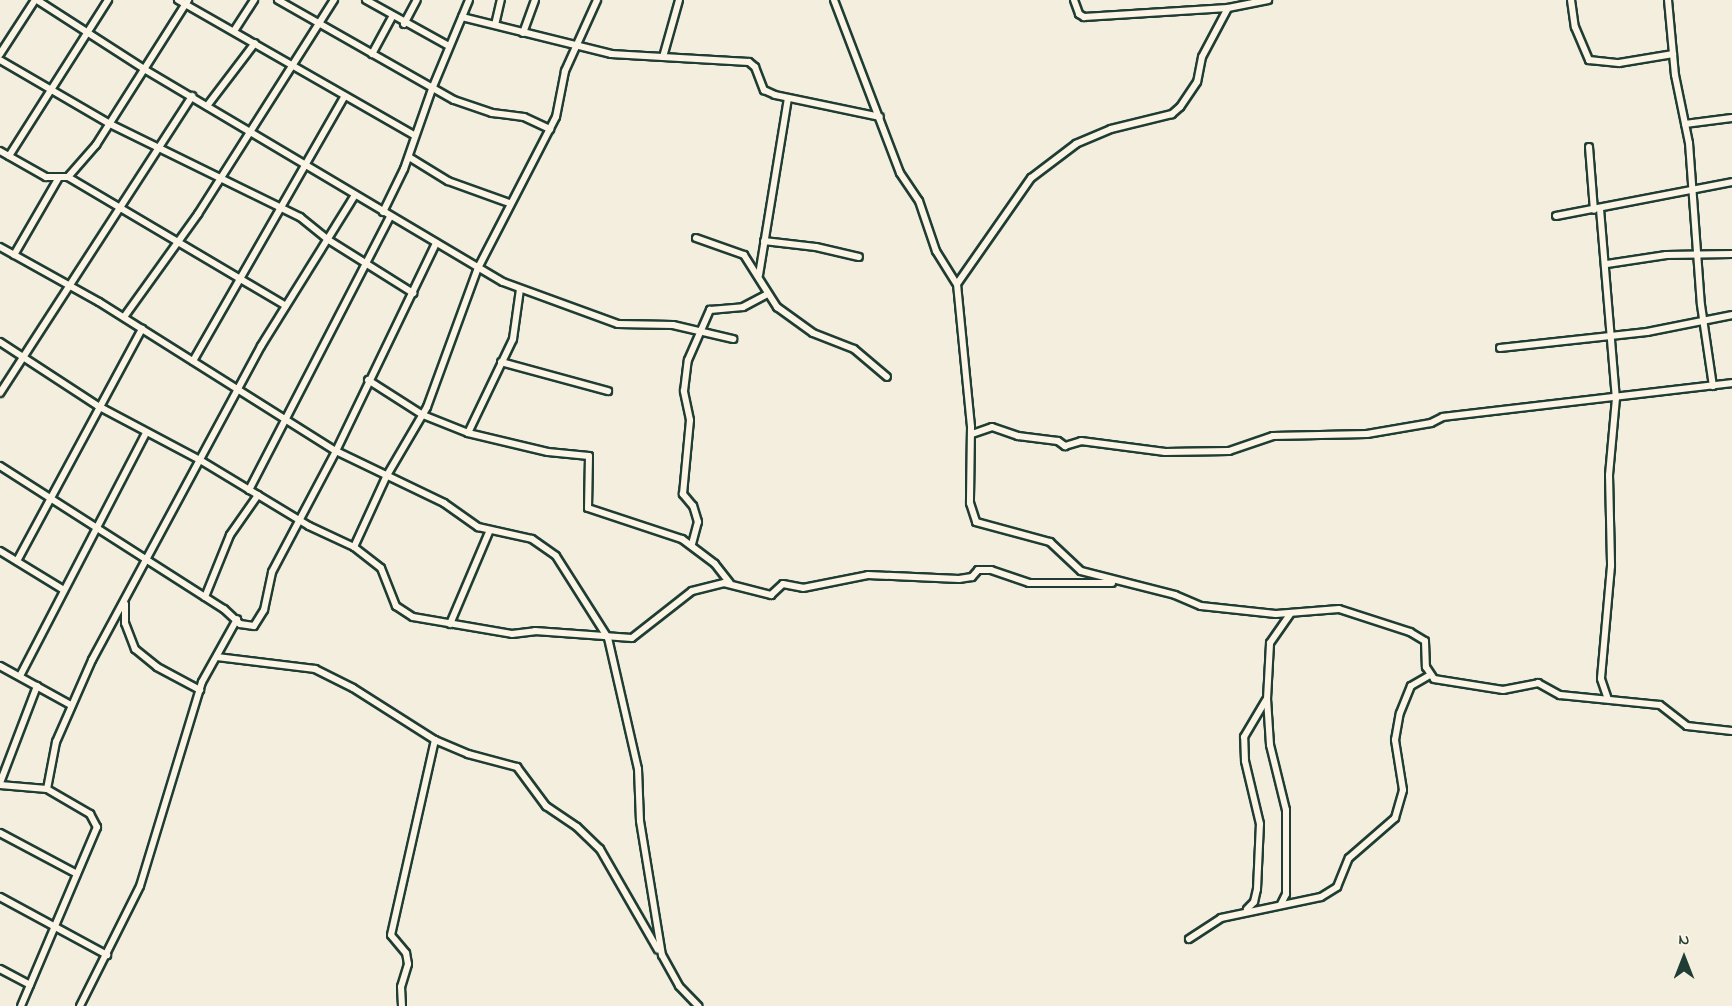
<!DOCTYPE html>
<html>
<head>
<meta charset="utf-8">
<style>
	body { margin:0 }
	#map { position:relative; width:1732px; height:1006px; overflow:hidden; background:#f3eede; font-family:"Indie Flower",sans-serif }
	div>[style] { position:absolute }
	.roads { filter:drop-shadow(2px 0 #1f3d34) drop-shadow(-2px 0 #1f3d34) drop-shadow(0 2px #1f3d34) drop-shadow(0 -2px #1f3d34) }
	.minor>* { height:6px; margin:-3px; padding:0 3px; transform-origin:3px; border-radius:3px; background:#fcf5e5 }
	span { translate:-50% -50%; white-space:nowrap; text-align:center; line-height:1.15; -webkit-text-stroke:6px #fcf5e5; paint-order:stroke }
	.north { position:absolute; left:1654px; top:928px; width:60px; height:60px; -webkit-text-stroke:4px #fcf5e5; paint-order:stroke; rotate:0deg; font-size:16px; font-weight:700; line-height:24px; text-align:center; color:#1f3d34 }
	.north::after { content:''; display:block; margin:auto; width:21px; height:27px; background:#1f3d34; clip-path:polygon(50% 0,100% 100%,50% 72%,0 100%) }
</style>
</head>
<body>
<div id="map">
	<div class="roads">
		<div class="minor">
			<div style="left:37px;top:0;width:127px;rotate:32.8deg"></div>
			<div style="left:144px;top:69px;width:417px;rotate:30.7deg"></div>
			<div style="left:503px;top:282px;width:122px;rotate:20.1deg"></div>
			<div style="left:618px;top:324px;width:55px;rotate:1deg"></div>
			<div style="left:673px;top:325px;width:62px;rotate:13.1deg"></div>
			<div style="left:178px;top:0;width:272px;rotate:29.8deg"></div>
			<div style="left:278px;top:0;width:202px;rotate:29.6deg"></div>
			<div style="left:454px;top:100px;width:40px;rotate:18.9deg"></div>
			<div style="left:492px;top:113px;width:32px;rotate:7deg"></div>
			<div style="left:524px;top:117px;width:29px;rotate:25deg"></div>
			<div style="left:366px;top:0;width:95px;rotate:29deg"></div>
			<div style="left:834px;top:0;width:185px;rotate:69.1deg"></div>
			<div style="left:900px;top:173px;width:34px;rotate:56deg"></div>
			<div style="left:919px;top:201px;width:53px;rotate:71.2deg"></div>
			<div style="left:936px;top:251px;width:38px;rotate:58deg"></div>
			<div style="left:1074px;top:0;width:15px;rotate:70deg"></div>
			<div style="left:1079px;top:14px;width:6px;rotate:31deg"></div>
			<div style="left:1084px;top:17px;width:144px;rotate:-3.6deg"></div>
			<div style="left:1228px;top:8px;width:41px;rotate:-11.3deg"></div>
			<div style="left:1571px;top:0;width:27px;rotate:82deg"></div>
			<div style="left:1575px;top:27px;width:36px;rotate:67deg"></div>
			<div style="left:1589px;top:60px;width:30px;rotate:6deg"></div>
			<div style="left:1619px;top:63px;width:55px;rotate:-9.5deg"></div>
			<div style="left:1668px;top:0;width:75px;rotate:84.7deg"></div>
			<div style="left:1675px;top:75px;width:69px;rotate:78.4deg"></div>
			<div style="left:1689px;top:143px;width:162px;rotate:85.8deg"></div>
			<div style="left:1701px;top:305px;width:82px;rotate:81.6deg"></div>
			<div style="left:1228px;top:8px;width:55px;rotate:118deg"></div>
			<div style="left:1202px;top:57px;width:25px;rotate:101deg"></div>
			<div style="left:1197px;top:82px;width:30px;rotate:124deg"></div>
			<div style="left:1180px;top:107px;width:11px;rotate:139deg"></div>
			<div style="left:1172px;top:114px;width:63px;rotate:166.2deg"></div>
			<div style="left:1111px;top:129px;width:38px;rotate:157deg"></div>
			<div style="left:1076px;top:144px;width:56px;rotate:142.9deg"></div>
			<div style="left:1031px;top:178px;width:129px;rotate:124.9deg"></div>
			<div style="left:957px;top:284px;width:144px;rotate:84.4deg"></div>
			<div style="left:971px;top:427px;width:76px;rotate:90.8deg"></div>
			<div style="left:970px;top:503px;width:20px;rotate:72deg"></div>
			<div style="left:976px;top:522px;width:77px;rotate:15.1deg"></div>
			<div style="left:1050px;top:542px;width:42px;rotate:43.1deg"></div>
			<div style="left:1081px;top:571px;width:97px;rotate:14.3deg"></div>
			<div style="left:1175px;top:595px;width:28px;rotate:23deg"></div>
			<div style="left:1201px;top:606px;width:75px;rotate:6.1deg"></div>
			<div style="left:1276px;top:614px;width:63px;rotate:-4.5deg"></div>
			<div style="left:1339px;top:609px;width:75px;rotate:17.9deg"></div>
			<div style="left:1410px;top:632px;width:17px;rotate:31deg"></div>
			<div style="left:1425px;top:641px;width:26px;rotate:88deg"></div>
			<div style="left:1426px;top:667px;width:14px;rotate:56deg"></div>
			<div style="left:1434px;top:679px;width:70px;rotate:9.1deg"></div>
			<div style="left:1503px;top:690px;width:36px;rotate:-11deg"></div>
			<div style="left:1538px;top:683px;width:25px;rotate:29deg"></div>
			<div style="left:1560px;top:695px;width:100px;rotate:5.7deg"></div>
			<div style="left:1660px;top:705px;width:34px;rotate:38deg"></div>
			<div style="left:1687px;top:726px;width:45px;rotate:6.3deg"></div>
			<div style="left:462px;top:17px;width:154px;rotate:13.9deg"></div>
			<div style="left:611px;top:54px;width:138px;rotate:3.3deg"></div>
			<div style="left:749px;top:62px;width:8px;rotate:40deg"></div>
			<div style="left:755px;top:67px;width:25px;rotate:69deg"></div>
			<div style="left:764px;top:90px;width:12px;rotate:24deg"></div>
			<div style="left:775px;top:95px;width:107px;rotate:11.8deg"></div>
			<div style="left:404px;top:24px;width:27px;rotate:-62deg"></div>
			<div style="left:495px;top:25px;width:26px;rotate:-77deg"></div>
			<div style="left:234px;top:31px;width:37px;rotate:-57deg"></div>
			<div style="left:523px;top:33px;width:35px;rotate:-70deg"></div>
			<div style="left:0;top:54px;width:64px;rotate:-57.1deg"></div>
			<div style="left:372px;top:54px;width:42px;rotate:-61.6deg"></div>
			<div style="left:663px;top:57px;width:59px;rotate:-74.3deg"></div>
			<div style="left:0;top:60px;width:127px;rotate:30.2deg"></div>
			<div style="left:110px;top:124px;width:212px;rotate:26.1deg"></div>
			<div style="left:300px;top:217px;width:35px;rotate:39deg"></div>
			<div style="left:327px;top:239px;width:102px;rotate:32.1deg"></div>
			<div style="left:207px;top:106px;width:79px;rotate:-52.7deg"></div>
			<div style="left:1685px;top:124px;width:47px;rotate:-7.3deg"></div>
			<div style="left:1589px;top:147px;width:63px;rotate:85.5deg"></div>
			<div style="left:0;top:151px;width:53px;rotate:29.5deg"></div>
			<div style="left:46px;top:177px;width:22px"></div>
			<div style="left:68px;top:177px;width:43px;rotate:-48.8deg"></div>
			<div style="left:96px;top:145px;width:172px;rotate:-57.6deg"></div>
			<div style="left:9px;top:156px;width:185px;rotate:-57.6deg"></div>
			<div style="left:409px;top:157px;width:46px;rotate:31.6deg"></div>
			<div style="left:448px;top:181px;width:65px;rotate:19.8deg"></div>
			<div style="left:68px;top:177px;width:253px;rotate:30.6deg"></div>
			<div style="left:1600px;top:209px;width:190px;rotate:85.2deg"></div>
			<div style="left:1616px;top:398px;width:77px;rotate:95.2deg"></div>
			<div style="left:1609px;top:475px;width:91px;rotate:88.7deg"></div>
			<div style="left:1611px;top:566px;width:113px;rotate:95.1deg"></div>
			<div style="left:1601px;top:679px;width:21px;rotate:71deg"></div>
			<div style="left:383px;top:212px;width:48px;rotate:-64deg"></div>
			<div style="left:404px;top:169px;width:85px;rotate:-70.7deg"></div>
			<div style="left:432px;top:89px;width:96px;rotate:-67.4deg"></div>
			<div style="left:1556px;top:216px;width:179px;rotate:-10.9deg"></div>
			<div style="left:696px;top:238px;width:51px;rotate:19.5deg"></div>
			<div style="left:744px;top:255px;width:62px;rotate:57.6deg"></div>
			<div style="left:777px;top:307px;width:44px;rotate:35.8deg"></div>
			<div style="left:813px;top:333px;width:44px;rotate:21.3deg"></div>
			<div style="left:854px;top:349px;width:43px;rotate:40.3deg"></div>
			<div style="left:764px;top:241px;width:52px;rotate:6.6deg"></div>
			<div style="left:816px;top:247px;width:44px;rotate:13.1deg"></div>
			<div style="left:0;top:247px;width:113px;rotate:29.1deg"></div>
			<div style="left:99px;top:302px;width:280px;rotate:32.2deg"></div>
			<div style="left:336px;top:451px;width:120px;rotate:25.7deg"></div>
			<div style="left:444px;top:503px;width:42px;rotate:35.2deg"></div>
			<div style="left:478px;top:527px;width:55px;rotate:12.5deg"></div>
			<div style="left:532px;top:539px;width:29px;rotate:35deg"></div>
			<div style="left:556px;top:556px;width:97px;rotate:57.6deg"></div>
			<div style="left:608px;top:638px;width:134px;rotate:77.1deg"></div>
			<div style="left:638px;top:769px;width:52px;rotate:87.8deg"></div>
			<div style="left:640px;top:821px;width:136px;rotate:80.7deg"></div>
			<div style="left:662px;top:955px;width:35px;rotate:61deg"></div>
			<div style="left:679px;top:986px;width:28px;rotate:46deg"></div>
			<div style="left:14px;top:255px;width:88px;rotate:-59.9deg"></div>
			<div style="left:1607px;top:264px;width:60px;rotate:-8.7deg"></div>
			<div style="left:1666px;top:255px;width:66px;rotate:-0.9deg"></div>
			<div style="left:759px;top:275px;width:179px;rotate:-80.7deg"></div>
			<div style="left:124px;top:317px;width:127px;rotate:-54.3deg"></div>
			<div style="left:198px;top:214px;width:254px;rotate:-57.6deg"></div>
			<div style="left:0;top:342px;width:117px;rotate:33.1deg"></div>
			<div style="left:98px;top:406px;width:115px;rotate:27.9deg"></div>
			<div style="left:200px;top:460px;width:127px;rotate:31.2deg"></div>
			<div style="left:309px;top:526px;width:50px;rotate:25deg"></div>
			<div style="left:354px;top:547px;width:34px;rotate:38deg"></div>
			<div style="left:381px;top:568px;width:41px;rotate:68.5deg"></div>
			<div style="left:396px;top:606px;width:20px;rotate:33deg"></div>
			<div style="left:413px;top:617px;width:100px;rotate:9.7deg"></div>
			<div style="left:512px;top:634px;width:23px;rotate:-7deg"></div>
			<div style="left:535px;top:631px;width:97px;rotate:4.1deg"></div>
			<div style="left:632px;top:638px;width:76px;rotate:-38.1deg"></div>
			<div style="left:692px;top:591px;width:33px;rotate:-14deg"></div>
			<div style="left:724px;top:583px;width:49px;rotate:14.3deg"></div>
			<div style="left:771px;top:595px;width:16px;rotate:-43deg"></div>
			<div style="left:783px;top:584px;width:20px;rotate:11deg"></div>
			<div style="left:803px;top:588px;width:66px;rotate:-11.3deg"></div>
			<div style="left:868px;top:575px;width:91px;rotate:2.5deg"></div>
			<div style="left:959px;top:579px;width:13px;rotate:-9deg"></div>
			<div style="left:972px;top:577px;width:9px;rotate:-49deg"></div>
			<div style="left:978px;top:570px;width:13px"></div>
			<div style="left:991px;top:570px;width:40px;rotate:18.9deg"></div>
			<div style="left:1029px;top:583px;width:83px"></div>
			<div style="left:1500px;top:348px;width:148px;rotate:-6.2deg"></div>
			<div style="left:1647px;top:332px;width:87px;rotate:-11.3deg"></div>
			<div style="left:193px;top:361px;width:305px;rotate:-60.2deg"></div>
			<div style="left:501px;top:362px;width:111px;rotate:15.2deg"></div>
			<div style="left:368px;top:380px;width:65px;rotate:32.5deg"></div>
			<div style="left:423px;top:415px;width:48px;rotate:21.8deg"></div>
			<div style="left:468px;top:433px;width:82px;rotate:13.4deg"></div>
			<div style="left:548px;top:452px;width:41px;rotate:5.6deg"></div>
			<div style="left:589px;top:456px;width:52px;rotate:91.1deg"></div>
			<div style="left:588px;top:508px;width:99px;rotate:18.3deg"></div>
			<div style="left:682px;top:539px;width:41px;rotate:37.1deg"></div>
			<div style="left:715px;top:564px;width:24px;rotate:52deg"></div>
			<div style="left:0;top:393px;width:354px;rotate:-57.1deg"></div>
			<div style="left:468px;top:433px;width:104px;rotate:-64.4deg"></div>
			<div style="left:513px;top:339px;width:50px;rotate:-82deg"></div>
			<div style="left:972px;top:434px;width:21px;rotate:-19deg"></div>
			<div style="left:992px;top:427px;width:28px;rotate:19deg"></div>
			<div style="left:1018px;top:436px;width:40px;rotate:7.1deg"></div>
			<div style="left:1058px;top:441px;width:9px;rotate:36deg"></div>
			<div style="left:1065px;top:446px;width:17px;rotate:-17deg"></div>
			<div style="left:1081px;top:441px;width:85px;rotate:7.5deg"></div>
			<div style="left:1165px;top:452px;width:64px;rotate:-0.9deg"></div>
			<div style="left:1229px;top:451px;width:46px;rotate:-18.8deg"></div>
			<div style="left:1273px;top:436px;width:94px;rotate:-1.2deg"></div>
			<div style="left:1367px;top:434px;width:65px;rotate:-9.8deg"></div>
			<div style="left:1431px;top:423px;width:13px;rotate:-27deg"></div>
			<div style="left:1443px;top:417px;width:291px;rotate:-6.7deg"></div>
			<div style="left:0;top:466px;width:266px;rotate:32.6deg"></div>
			<div style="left:224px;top:609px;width:22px;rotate:43deg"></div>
			<div style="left:240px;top:624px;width:14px;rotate:8deg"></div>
			<div style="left:254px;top:626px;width:19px;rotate:-58deg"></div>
			<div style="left:264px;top:610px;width:39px;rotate:-78deg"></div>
			<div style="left:272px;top:572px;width:137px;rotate:-62.1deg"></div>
			<div style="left:336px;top:451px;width:231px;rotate:-64.3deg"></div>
			<div style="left:249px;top:490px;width:307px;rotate:-62.7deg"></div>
			<div style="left:692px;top:544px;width:23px;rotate:-75deg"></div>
			<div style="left:698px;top:522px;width:17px;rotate:-107deg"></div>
			<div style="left:693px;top:506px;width:16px;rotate:-130deg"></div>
			<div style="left:683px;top:494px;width:74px;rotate:-84.6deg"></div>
			<div style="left:690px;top:420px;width:30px;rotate:-102deg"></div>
			<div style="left:684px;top:391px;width:31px;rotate:-83deg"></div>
			<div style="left:688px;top:360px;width:55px;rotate:-66.3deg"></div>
			<div style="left:710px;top:310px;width:33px;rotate:-5deg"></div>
			<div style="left:743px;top:307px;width:27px;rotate:-28deg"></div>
			<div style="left:354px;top:547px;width:77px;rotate:-65.4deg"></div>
			<div style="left:386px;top:477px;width:81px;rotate:-59.6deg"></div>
			<div style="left:427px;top:407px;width:148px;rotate:-69.9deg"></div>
			<div style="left:478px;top:268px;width:170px;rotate:-62.7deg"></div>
			<div style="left:556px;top:117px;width:47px;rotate:-78.9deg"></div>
			<div style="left:565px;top:71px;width:78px;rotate:-65.7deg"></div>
			<div style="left:0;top:551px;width:75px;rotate:31.4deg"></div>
			<div style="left:17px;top:561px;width:264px;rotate:-61.7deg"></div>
			<div style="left:205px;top:597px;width:67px;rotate:-68deg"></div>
			<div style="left:230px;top:535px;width:49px;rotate:-55deg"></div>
			<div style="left:125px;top:604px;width:19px;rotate:90deg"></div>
			<div style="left:125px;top:623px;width:28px;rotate:69deg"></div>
			<div style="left:135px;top:649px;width:28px;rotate:39deg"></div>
			<div style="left:157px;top:667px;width:49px;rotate:28.1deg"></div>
			<div style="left:450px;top:624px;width:100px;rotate:-67deg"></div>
			<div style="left:217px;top:657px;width:99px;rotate:7deg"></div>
			<div style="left:315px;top:669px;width:42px;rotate:26.6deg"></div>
			<div style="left:353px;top:688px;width:97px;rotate:32.4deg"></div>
			<div style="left:435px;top:740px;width:36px;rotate:23deg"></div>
			<div style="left:468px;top:754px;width:51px;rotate:14.9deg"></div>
			<div style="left:517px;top:767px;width:49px;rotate:53.4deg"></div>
			<div style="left:546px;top:806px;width:37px;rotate:34deg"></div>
			<div style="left:577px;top:827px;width:32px;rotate:44deg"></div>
			<div style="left:600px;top:849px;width:116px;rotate:60.1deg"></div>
			<div style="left:0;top:666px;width:81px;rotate:28.8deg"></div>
			<div style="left:20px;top:676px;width:274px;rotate:-62.6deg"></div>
			<div style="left:0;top:783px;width:104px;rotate:-69.1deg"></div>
			<div style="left:0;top:785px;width:47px;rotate:4.9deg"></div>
			<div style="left:47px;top:789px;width:50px;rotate:30.2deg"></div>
			<div style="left:90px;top:814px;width:15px;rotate:62deg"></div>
			<div style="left:97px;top:827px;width:194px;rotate:113deg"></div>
			<div style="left:47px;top:789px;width:48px;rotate:-79.2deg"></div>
			<div style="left:56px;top:742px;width:90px;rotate:-66.3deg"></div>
			<div style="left:92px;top:660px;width:357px;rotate:-61.7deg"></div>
			<div style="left:261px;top:346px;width:178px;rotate:-58.1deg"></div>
			<div style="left:0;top:833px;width:87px;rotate:28deg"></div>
			<div style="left:0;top:897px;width:122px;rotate:28.5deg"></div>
			<div style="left:1281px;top:904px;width:11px;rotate:-63deg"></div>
			<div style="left:1286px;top:894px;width:84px;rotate:-90deg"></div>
			<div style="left:1286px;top:810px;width:67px;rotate:-103.8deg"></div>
			<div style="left:1270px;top:745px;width:46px;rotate:-93.7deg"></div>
			<div style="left:1267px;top:699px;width:56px;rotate:-86.9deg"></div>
			<div style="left:1270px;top:643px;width:35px;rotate:-55deg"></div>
			<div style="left:1247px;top:909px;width:10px;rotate:-45deg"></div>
			<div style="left:1254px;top:902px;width:13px;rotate:-77deg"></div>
			<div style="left:1257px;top:889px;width:65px;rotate:-87.4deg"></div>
			<div style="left:1260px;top:824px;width:65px;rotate:-103.4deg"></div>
			<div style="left:1245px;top:761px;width:24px;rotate:-92deg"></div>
			<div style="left:1244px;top:737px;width:43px;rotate:-59.3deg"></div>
			<div style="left:1189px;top:939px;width:38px;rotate:-33deg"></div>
			<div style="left:1221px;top:918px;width:102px;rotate:-11.9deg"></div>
			<div style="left:1321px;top:897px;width:19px;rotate:-32deg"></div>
			<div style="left:1337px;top:887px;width:31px;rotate:-68deg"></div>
			<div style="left:1349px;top:858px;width:61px;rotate:-41deg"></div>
			<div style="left:1395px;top:818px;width:29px;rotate:-74deg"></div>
			<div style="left:1403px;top:790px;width:51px;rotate:-99.1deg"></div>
			<div style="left:1395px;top:740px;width:27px;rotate:-80deg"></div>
			<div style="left:1400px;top:713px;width:29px;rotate:-68deg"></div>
			<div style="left:1411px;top:686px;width:20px;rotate:-30deg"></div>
			<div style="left:0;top:969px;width:34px;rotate:28deg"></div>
			<div style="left:80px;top:1006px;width:134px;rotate:-63.4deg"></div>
			<div style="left:140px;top:886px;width:213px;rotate:-73.1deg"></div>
			<div style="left:202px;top:682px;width:72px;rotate:-60.9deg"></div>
			<div style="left:402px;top:1006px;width:19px;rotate:-93deg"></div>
			<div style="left:401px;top:987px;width:24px;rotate:-73deg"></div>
			<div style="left:408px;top:964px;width:11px;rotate:-100deg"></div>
			<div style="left:406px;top:953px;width:23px;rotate:-130deg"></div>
			<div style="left:391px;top:935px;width:200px;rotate:-77.3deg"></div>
		</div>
	</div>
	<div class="north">N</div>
</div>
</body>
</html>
